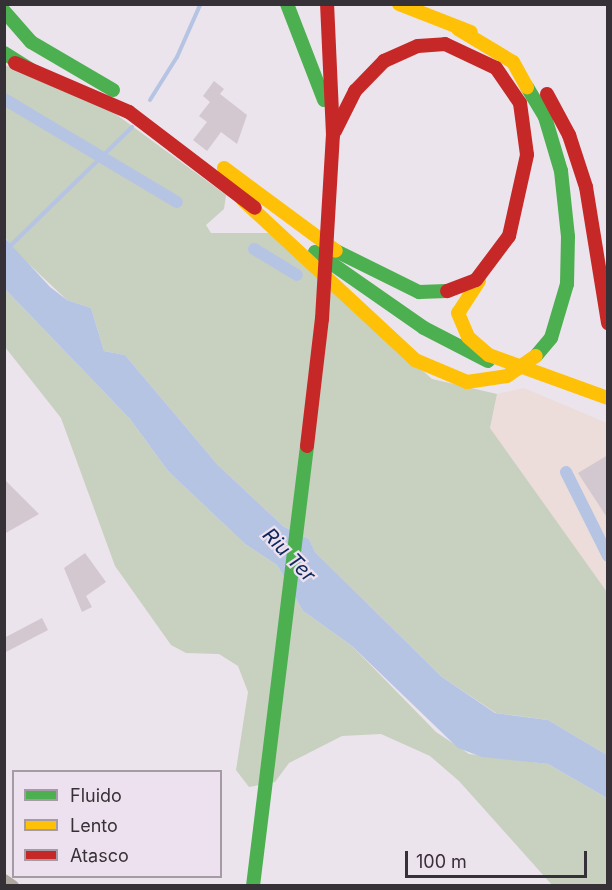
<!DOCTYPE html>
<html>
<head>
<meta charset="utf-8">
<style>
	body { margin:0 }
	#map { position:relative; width:612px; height:890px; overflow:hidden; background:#ebe4ec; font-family:Inter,sans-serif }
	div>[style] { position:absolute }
	.industrial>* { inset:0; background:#ecddda }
	.green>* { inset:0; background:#c8d0bf }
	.water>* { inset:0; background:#b6c4e4 }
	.stream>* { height:4px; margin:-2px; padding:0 2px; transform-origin:2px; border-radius:2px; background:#b6c4e4 }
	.canal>* { height:12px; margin:-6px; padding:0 6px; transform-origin:6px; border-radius:6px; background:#b6c4e4 }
	.building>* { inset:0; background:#d3c7d0 }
	.street>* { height:12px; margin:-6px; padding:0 6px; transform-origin:6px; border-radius:6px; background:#aea8a0 }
	.fast>* { height:14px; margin:-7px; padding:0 7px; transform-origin:7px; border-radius:7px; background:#4caf50 }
	.slow>* { height:14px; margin:-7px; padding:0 7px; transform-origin:7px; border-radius:7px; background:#ffc107 }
	.jam>* { height:14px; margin:-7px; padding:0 7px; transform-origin:7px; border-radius:7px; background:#c62828 }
	span { translate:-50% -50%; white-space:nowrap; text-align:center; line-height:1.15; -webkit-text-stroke:4.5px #eee1ef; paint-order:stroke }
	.water-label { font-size:20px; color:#0e2659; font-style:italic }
	.frame { position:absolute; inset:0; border:6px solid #363136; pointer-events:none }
	.legend { position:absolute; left:12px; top:770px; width:210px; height:108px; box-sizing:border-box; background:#eee1ef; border:2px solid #a49ba5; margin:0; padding:8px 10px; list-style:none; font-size:18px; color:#363136 }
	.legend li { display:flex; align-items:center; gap:12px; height:30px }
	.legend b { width:30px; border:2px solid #a49ba5 }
	.scale { position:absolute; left:405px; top:851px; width:182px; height:27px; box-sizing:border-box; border:3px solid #363136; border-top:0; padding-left:8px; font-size:18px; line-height:21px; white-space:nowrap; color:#363136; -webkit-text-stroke:4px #eee1ef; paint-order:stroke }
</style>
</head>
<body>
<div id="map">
	<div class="industrial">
		<div style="clip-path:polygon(524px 388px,607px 423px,607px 592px,490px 428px,497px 394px)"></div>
	</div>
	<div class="green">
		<div style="clip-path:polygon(4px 65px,98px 101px,226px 195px,224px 209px,206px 225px,211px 233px,269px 233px,432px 379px,497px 394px,490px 428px,607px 592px,607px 755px,548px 720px,496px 713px,442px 677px,315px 552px,309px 539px,283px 526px,217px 464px,125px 355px,104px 351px,91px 308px,67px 300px,15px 251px,5px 237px)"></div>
		<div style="clip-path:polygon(5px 289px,130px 419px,168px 471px,245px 544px,277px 565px,303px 611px,352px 646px,436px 732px,469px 754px,548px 764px,607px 798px,607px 885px,552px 885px,459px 781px,430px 756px,381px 734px,342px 736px,289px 763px,275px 782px,249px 787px,236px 770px,248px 692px,238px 666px,219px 654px,186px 653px,171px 645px,115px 566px,61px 418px,5px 347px)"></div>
	</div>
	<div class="water">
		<div style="clip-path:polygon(4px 237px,50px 287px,67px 300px,91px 308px,104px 351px,125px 355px,217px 464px,283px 526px,309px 539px,315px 552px,442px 677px,495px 713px,548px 720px,607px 755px,607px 798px,548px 764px,482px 757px,458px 748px,352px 646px,303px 611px,277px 565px,245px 544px,168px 471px,130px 419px,5px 289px)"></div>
	</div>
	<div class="stream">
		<div style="left:150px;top:100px;width:51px;rotate:-57.9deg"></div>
		<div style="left:177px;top:57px;width:57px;rotate:-66.1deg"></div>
		<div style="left:4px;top:252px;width:179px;rotate:-44.3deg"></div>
	</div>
	<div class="canal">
		<div style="left:4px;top:99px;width:201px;rotate:30.8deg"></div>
		<div style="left:254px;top:249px;width:50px;rotate:31.2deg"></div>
		<div style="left:566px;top:472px;width:94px;rotate:63.4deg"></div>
	</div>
	<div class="building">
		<div style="clip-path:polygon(214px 81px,224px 89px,220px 94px,247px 115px,237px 144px,221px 132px,207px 151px,193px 140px,207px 122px,199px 116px,210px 102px,203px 96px)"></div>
		<div style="clip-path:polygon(608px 455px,608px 519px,578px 473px)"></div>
		<div style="clip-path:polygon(4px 479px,39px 514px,4px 534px)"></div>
		<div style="clip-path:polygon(85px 553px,106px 582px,86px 596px,92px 607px,82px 612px,64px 568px)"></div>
		<div style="clip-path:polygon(42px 618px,48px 630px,4px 653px,4px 638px)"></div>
	</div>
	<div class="street">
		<div style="left:4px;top:880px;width:11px;rotate:34deg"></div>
	</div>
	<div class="fast">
		<div style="left:287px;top:4px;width:103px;rotate:68.9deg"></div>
		<div style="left:4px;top:11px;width:41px;rotate:48.9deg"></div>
		<div style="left:31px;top:42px;width:95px;rotate:30.3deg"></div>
		<div style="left:4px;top:53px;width:31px;rotate:32deg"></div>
		<div style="left:527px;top:87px;width:35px;rotate:59deg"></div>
		<div style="left:545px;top:117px;width:56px;rotate:73.5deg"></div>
		<div style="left:561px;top:171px;width:65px;rotate:83.9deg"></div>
		<div style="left:568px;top:236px;width:48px;rotate:91.2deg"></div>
		<div style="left:567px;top:284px;width:56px;rotate:106.5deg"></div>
		<div style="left:551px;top:338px;width:23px;rotate:130deg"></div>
		<div style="left:336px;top:251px;width:93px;rotate:26.3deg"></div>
		<div style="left:419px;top:292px;width:28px;rotate:-2deg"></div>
		<div style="left:315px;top:252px;width:133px;rotate:34.9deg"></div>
		<div style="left:424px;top:328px;width:72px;rotate:27.3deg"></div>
		<div style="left:253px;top:886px;width:443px;rotate:-83deg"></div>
	</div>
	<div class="slow">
		<div style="left:399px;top:4px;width:77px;rotate:21.3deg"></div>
		<div style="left:458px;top:29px;width:64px;rotate:31deg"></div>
		<div style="left:513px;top:62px;width:29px;rotate:61deg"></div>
		<div style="left:224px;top:168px;width:139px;rotate:36.5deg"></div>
		<div style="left:243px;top:200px;width:235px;rotate:42.9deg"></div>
		<div style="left:415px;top:360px;width:56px;rotate:22.9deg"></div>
		<div style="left:467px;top:382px;width:40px;rotate:-8.5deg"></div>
		<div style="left:507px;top:376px;width:35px;rotate:-35deg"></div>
		<div style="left:479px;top:281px;width:38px;rotate:123deg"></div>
		<div style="left:458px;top:313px;width:26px;rotate:67deg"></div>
		<div style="left:468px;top:337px;width:28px;rotate:41deg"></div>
		<div style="left:489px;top:355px;width:127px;rotate:19.9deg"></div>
	</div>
	<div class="jam">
		<div style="left:15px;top:63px;width:124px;rotate:23.3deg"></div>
		<div style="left:129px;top:112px;width:158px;rotate:37.3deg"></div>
		<div style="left:547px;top:94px;width:47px;rotate:61.8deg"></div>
		<div style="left:569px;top:135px;width:55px;rotate:71.9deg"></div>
		<div style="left:586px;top:187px;width:138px;rotate:80.8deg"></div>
		<div style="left:335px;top:131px;width:45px;rotate:-63.4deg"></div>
		<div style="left:355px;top:91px;width:42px;rotate:-46deg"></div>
		<div style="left:384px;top:61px;width:37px;rotate:-24deg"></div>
		<div style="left:418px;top:46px;width:27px;rotate:-4deg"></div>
		<div style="left:445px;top:44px;width:56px;rotate:25.2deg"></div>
		<div style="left:496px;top:68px;width:42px;rotate:55.6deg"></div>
		<div style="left:520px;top:103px;width:52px;rotate:82.3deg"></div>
		<div style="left:527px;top:155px;width:83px;rotate:102.5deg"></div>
		<div style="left:509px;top:236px;width:55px;rotate:126.9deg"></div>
		<div style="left:476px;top:280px;width:31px;rotate:159deg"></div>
		<div style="left:307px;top:446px;width:128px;rotate:-83.3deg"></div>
		<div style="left:322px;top:319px;width:184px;rotate:-86.6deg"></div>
		<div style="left:333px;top:135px;width:131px;rotate:-92.6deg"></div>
	</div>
	<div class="water-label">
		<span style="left:289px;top:555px;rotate:46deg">Riu Ter</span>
	</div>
	<div class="frame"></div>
	<ul class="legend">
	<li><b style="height:8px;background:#4caf50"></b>Fluido</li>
	<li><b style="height:8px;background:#ffc107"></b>Lento</li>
	<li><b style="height:8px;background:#c62828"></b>Atasco</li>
	</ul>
	<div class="scale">100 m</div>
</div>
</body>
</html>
